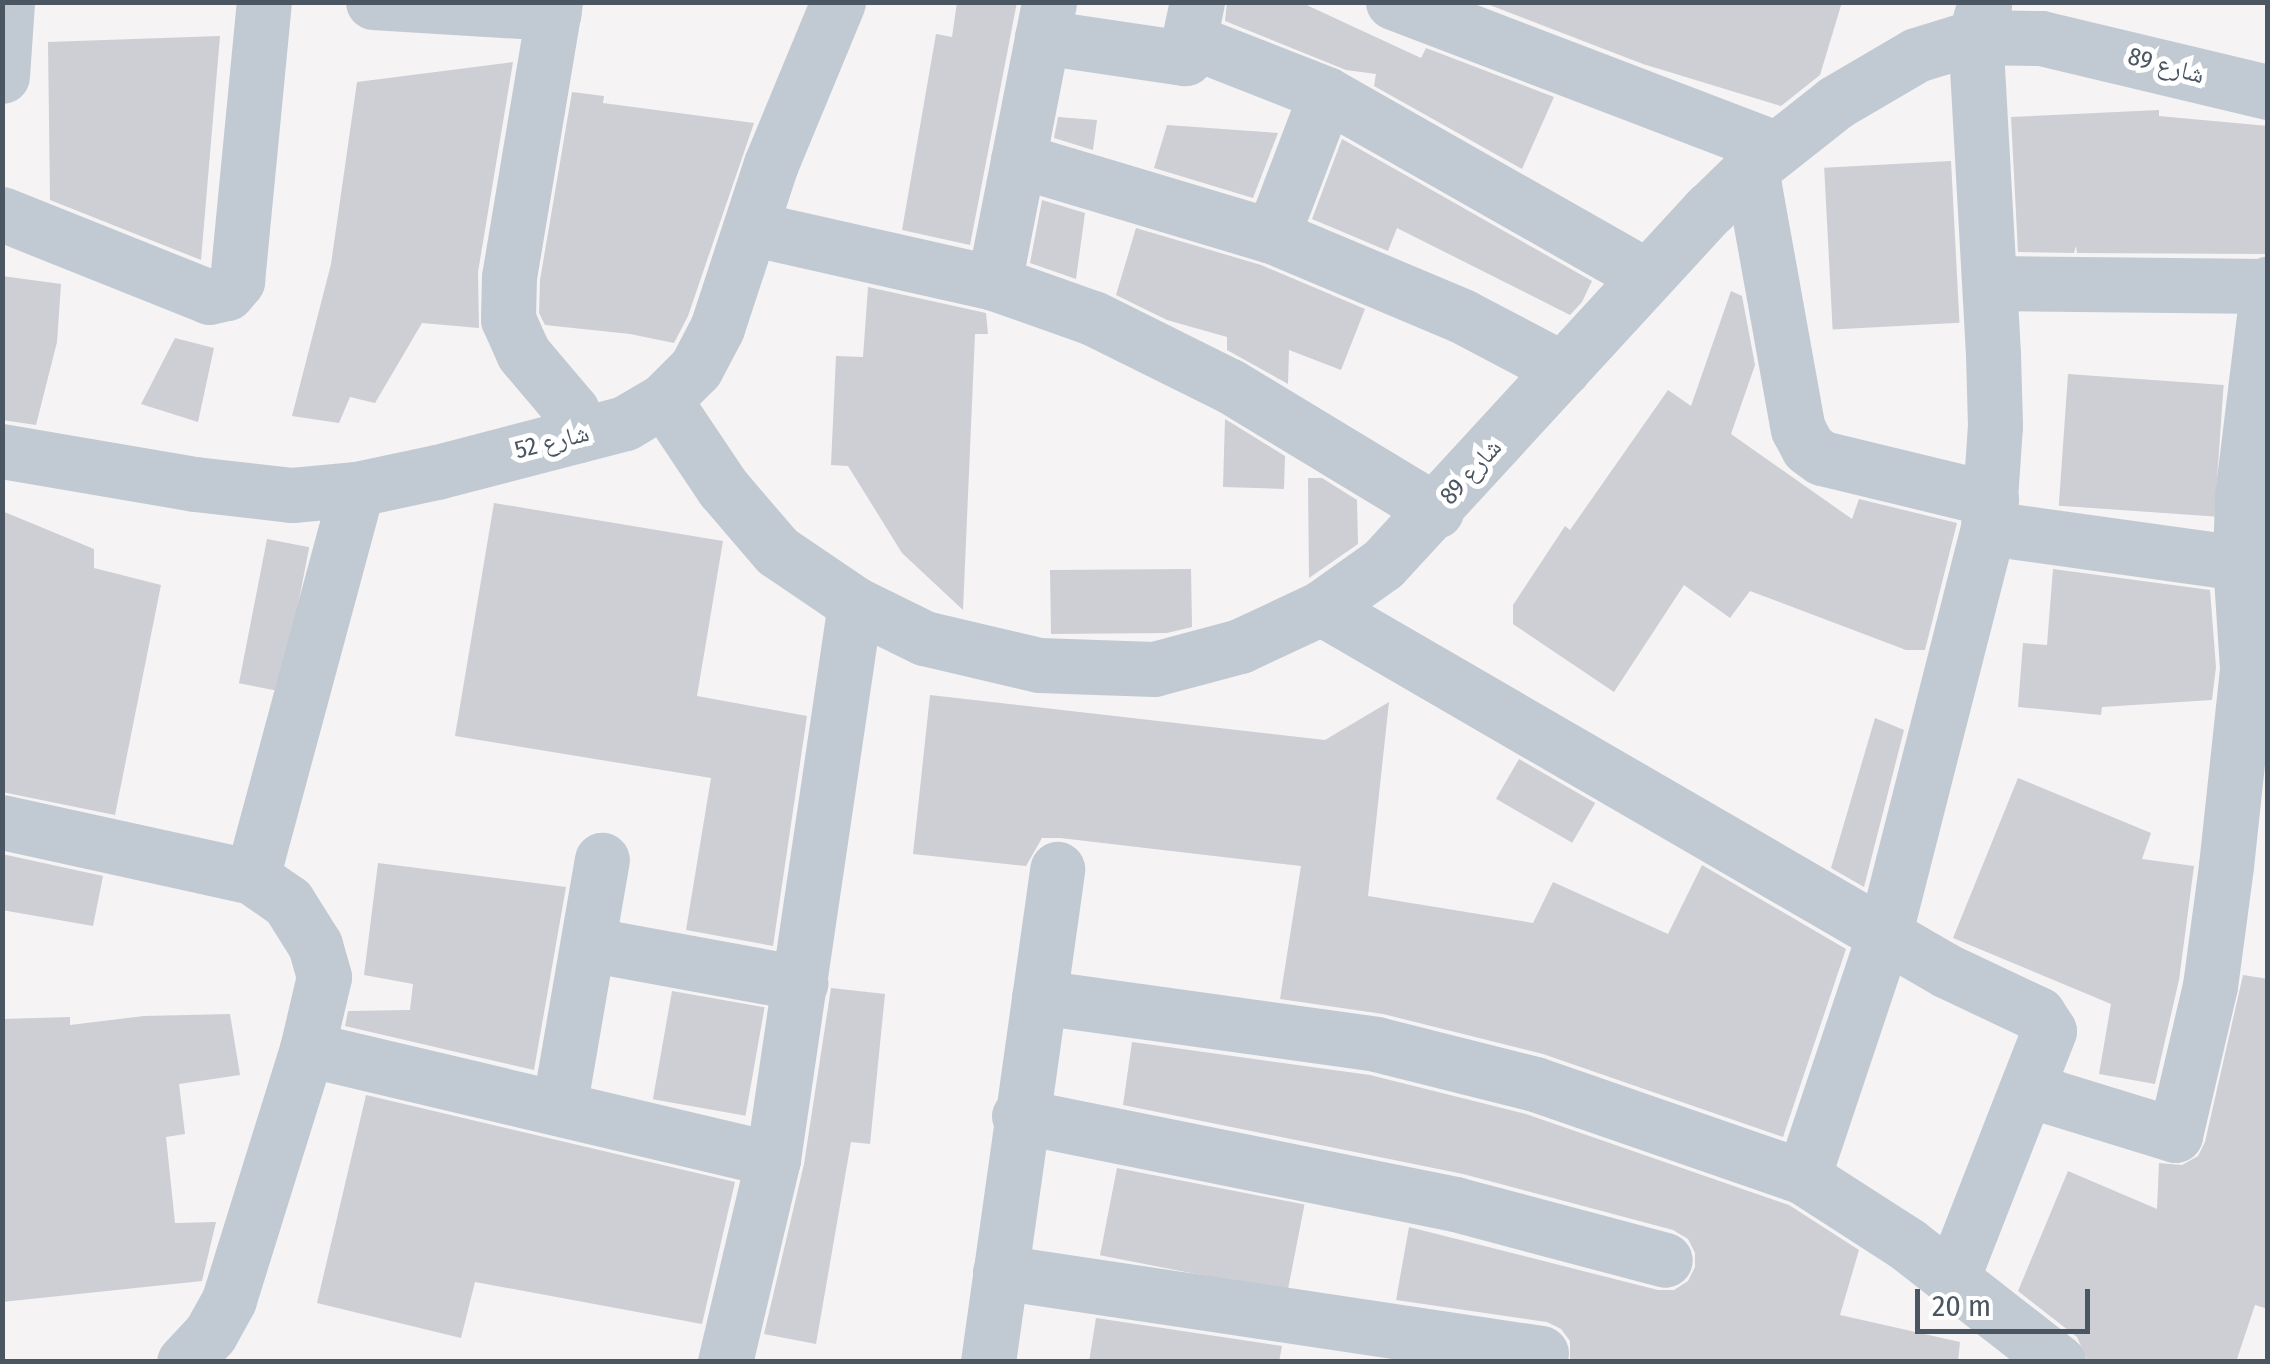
<!DOCTYPE html>
<html>
<head>
<meta charset="utf-8">
<style>
	body { margin:0 }
	#map { position:relative; width:2270px; height:1364px; overflow:hidden; background:#f5f3f3; font-family:"Fira Sans Condensed","Noto Naskh Arabic",sans-serif }
	div>[style] { position:absolute }
	.building>* { inset:0; background:#cdcfd5; transform-origin:0 0 }
	.minor>* { height:55px; margin:-27.5px; padding:0 27.5px; transform-origin:27.5px; border-radius:27.5px; background:#c1cad2 }
	span { translate:-50% -50%; white-space:nowrap; text-align:center; line-height:1.15; -webkit-text-stroke:10px #fff; paint-order:stroke }
	.street-label { font-size:25px; color:#4a5661 }
	.frame { position:absolute; inset:0; border:5px solid #4a5661; pointer-events:none }
	.scale { position:absolute; left:1915px; top:1289px; width:175px; height:45px; box-sizing:border-box; border:5px solid #4a5661; border-top:0; padding-left:12px; font-size:30px; line-height:35px; white-space:nowrap; color:#4a5661; -webkit-text-stroke:8px #fff; paint-order:stroke }
</style>
</head>
<body>
<div id="map">
	<div class="building">
		<div style="clip-path:polygon(957px 2px,1017px 2px,970px 245px,902px 230px,936px 34px,952px 37px)"></div>
		<div style="clip-path:polygon(1227px 2px,1300px 2px,1421px 58px,1426px 48px,1554px 97px,1522px 169px,1374px 86px,1376px 74px,1346px 70px,1225px 21px)"></div>
		<div style="clip-path:polygon(1482px 2px,1842px 2px,1820px 75px,1781px 106px,1643px 64px)"></div>
		<div style="clip-path:polygon(220px 36px,201px 260px,50px 200px,48px 42px)"></div>
		<div style="clip-path:polygon(513px 62px,478px 272px,479px 328px,422px 323px,375px 403px,350px 397px,339px 423px,292px 416px,331px 264px,357px 82px)"></div>
		<div style="clip-path:polygon(572px 92px,604px 96px,603px 103px,754px 123px,688px 316px,674px 343px,630px 334px,545px 325px,539px 313px,540px 280px)"></div>
		<div style="clip-path:polygon(2159px 110px,2159px 116px,2268px 126px,2266px 254px,2077px 253px,2076px 246px,2074px 253px,2018px 252px,2011px 117px)"></div>
		<div style="clip-path:polygon(1058px 117px,1097px 120px,1093px 150px,1054px 138px)"></div>
		<div style="clip-path:polygon(1167px 125px,1278px 133px,1253px 198px,1154px 168px)"></div>
		<div style="clip-path:polygon(1342px 139px,1592px 281px,1582px 302px,1570px 315px,1397px 228px,1388px 251px,1312px 219px)"></div>
		<div style="left:1951px;top:161px;width:162px;height:127px;rotate:87deg"></div>
		<div style="clip-path:polygon(1042px 200px,1085px 213px,1076px 279px,1030px 263px)"></div>
		<div style="clip-path:polygon(1136px 228px,1261px 265px,1365px 309px,1341px 370px,1289px 350px,1288px 384px,1227px 350px,1227px 337px,1167px 320px,1116px 295px)"></div>
		<div style="clip-path:polygon(2px 276px,61px 284px,57px 342px,36px 425px,2px 420px)"></div>
		<div style="clip-path:polygon(868px 287px,986px 313px,988px 334px,975px 334px,963px 610px,902px 553px,848px 466px,831px 465px,836px 356px,863px 357px)"></div>
		<div style="clip-path:polygon(1731px 291px,1742px 296px,1755px 365px,1731px 434px,1852px 519px,1859px 499px,1957px 523px,1925px 650px,1906px 650px,1750px 591px,1730px 618px,1684px 585px,1614px 692px,1513px 624px,1513px 605px,1565px 526px,1570px 530px,1668px 390px,1691px 406px)"></div>
		<div style="clip-path:polygon(175px 338px,214px 348px,198px 422px,141px 404px)"></div>
		<div style="left:2068px;top:374px;width:156px;height:132px;rotate:4deg"></div>
		<div style="clip-path:polygon(1225px 419px,1285px 456px,1284px 489px,1223px 487px)"></div>
		<div style="clip-path:polygon(1308px 478px,1322px 478px,1357px 500px,1358px 544px,1309px 578px)"></div>
		<div style="clip-path:polygon(494px 503px,723px 541px,697px 696px,807px 716px,773px 946px,686px 930px,711px 778px,455px 736px)"></div>
		<div style="clip-path:polygon(2px 511px,94px 549px,94px 568px,161px 585px,115px 815px,2px 792px)"></div>
		<div style="left:267px;top:539px;width:43px;height:147px;rotate:11deg"></div>
		<div style="clip-path:polygon(1191px 569px,1192px 627px,1167px 633px,1051px 634px,1050px 570px)"></div>
		<div style="clip-path:polygon(2053px 569px,2210px 590px,2216px 667px,2212px 700px,2102px 707px,2101px 715px,2018px 707px,2023px 643px,2047px 645px)"></div>
		<div style="clip-path:polygon(930px 695px,1325px 740px,1389px 702px,1368px 896px,1533px 923px,1553px 882px,1668px 934px,1702px 865px,1846px 949px,1783px 1137px,1543px 1054px,1383px 1014px,1280px 999px,1301px 866px,1060px 838px,1042px 838px,1026px 866px,913px 854px)"></div>
		<div style="clip-path:polygon(1875px 718px,1904px 730px,1864px 887px,1831px 868px)"></div>
		<div style="left:1519px;top:759px;width:88px;height:46px;rotate:30deg"></div>
		<div style="clip-path:polygon(2018px 778px,2151px 833px,2142px 859px,2194px 866px,2179px 980px,2155px 1084px,2099px 1074px,2111px 1004px,1953px 938px)"></div>
		<div style="clip-path:polygon(2px 854px,103px 876px,93px 926px,2px 910px)"></div>
		<div style="clip-path:polygon(378px 863px,566px 887px,534px 1070px,345px 1026px,348px 1011px,410px 1010px,413px 984px,364px 975px)"></div>
		<div style="clip-path:polygon(2243px 975px,2268px 979px,2268px 1309px,2255px 1305px,2236px 1362px,2088px 1362px,2077px 1337px,2018px 1291px,2068px 1171px,2157px 1209px,2159px 1163px,2182px 1165px,2198px 1156px,2205px 1142px)"></div>
		<div style="clip-path:polygon(831px 988px,885px 994px,870px 1144px,851px 1142px,816px 1344px,764px 1334px,804px 1164px)"></div>
		<div style="left:672px;top:991px;width:94px;height:110px;rotate:10deg"></div>
		<div style="clip-path:polygon(230px 1014px,240px 1075px,179px 1084px,185px 1134px,166px 1137px,175px 1223px,216px 1222px,202px 1281px,2px 1302px,2px 1019px,70px 1017px,70px 1025px,144px 1016px)"></div>
		<div style="clip-path:polygon(1132px 1042px,1370px 1075px,1526px 1114px,1789px 1205px,1859px 1250px,1840px 1315px,1960px 1342px,1958px 1362px,1570px 1362px,1570px 1341px,1561px 1329px,1547px 1322px,1396px 1300px,1409px 1227px,1658px 1290px,1674px 1290px,1688px 1281px,1695px 1267px,1695px 1253px,1688px 1239px,1673px 1230px,1463px 1174px,1123px 1105px)"></div>
		<div style="clip-path:polygon(366px 1095px,735px 1182px,702px 1324px,475px 1282px,461px 1338px,317px 1303px)"></div>
		<div style="left:1117px;top:1168px;width:191px;height:89px;rotate:11deg"></div>
		<div style="clip-path:polygon(1096px 1318px,1282px 1346px,1279px 1362px,1089px 1362px)"></div>
	</div>
	<div class="minor">
		<div style="left:373px;top:2px;width:181px;rotate:3.5deg"></div>
		<div style="left:555px;top:2px;width:279px;rotate:99.5deg"></div>
		<div style="left:509px;top:277px;width:42px;rotate:91.4deg"></div>
		<div style="left:508px;top:319px;width:37px;rotate:66deg"></div>
		<div style="left:523px;top:353px;width:76px;rotate:49.8deg"></div>
		<div style="left:572px;top:411px;width:25px;rotate:74deg"></div>
		<div style="left:1393px;top:2px;width:410px;rotate:20.9deg"></div>
		<div style="left:1042px;top:37px;width:145px;rotate:8.4deg"></div>
		<div style="left:1185px;top:58px;width:57px;rotate:-77.9deg"></div>
		<div style="left:1191px;top:41px;width:145px;rotate:21.4deg"></div>
		<div style="left:1326px;top:94px;width:368px;rotate:29.6deg"></div>
		<div style="left:2px;top:76px;width:74px;rotate:-86.1deg"></div>
		<div style="left:1018px;top:160px;width:265px;rotate:16.7deg"></div>
		<div style="left:1272px;top:236px;width:206px;rotate:22.8deg"></div>
		<div style="left:1462px;top:316px;width:114px;rotate:27.7deg"></div>
		<div style="left:1751px;top:169px;width:264px;rotate:79.8deg"></div>
		<div style="left:1798px;top:429px;width:21px;rotate:62deg"></div>
		<div style="left:1808px;top:448px;width:17px;rotate:36deg"></div>
		<div style="left:1822px;top:458px;width:174px;rotate:13.6deg"></div>
		<div style="left:2px;top:214px;width:223px;rotate:21.8deg"></div>
		<div style="left:209px;top:297px;width:18px;rotate:-13deg"></div>
		<div style="left:227px;top:293px;width:16px;rotate:-50deg"></div>
		<div style="left:237px;top:281px;width:280px;rotate:-84.5deg"></div>
		<div style="left:750px;top:228px;width:250px;rotate:12.7deg"></div>
		<div style="left:994px;top:283px;width:105px;rotate:19.5deg"></div>
		<div style="left:1093px;top:318px;width:153px;rotate:26.4deg"></div>
		<div style="left:1230px;top:386px;width:241px;rotate:31.2deg"></div>
		<div style="left:1272px;top:236px;width:152px;rotate:-69.2deg"></div>
		<div style="left:994px;top:283px;width:286px;rotate:-78.9deg"></div>
		<div style="left:1990px;top:283px;width:277px;rotate:0.6deg"></div>
		<div style="left:664px;top:400px;width:106px;rotate:56.2deg"></div>
		<div style="left:723px;top:488px;width:83px;rotate:49.4deg"></div>
		<div style="left:777px;top:551px;width:94px;rotate:34.2deg"></div>
		<div style="left:855px;top:604px;width:77px;rotate:26.2deg"></div>
		<div style="left:924px;top:638px;width:118px;rotate:13.2deg"></div>
		<div style="left:1039px;top:665px;width:115px;rotate:2deg"></div>
		<div style="left:1154px;top:669px;width:89px;rotate:-15deg"></div>
		<div style="left:1240px;top:646px;width:89px;rotate:-25.1deg"></div>
		<div style="left:1321px;top:608px;width:76px;rotate:-35.4deg"></div>
		<div style="left:1383px;top:564px;width:483px;rotate:-47.4deg"></div>
		<div style="left:1710px;top:209px;width:57px;rotate:-44.3deg"></div>
		<div style="left:1751px;top:169px;width:108px;rotate:-38.2deg"></div>
		<div style="left:1836px;top:102px;width:93px;rotate:-30.4deg"></div>
		<div style="left:1916px;top:55px;width:62px;rotate:-17deg"></div>
		<div style="left:1975px;top:37px;width:66px;rotate:0.9deg"></div>
		<div style="left:2041px;top:38px;width:233px;rotate:13.4deg"></div>
		<div style="left:2px;top:451px;width:196px;rotate:9.7deg"></div>
		<div style="left:195px;top:484px;width:98px;rotate:6.5deg"></div>
		<div style="left:292px;top:495px;width:65px;rotate:-5.3deg"></div>
		<div style="left:357px;top:489px;width:82px;rotate:-12deg"></div>
		<div style="left:437px;top:472px;width:194px;rotate:-14.6deg"></div>
		<div style="left:625px;top:423px;width:45px;rotate:-30.5deg"></div>
		<div style="left:664px;top:400px;width:45px;rotate:-45deg"></div>
		<div style="left:696px;top:368px;width:45px;rotate:-62.3deg"></div>
		<div style="left:717px;top:328px;width:173px;rotate:-71.8deg"></div>
		<div style="left:771px;top:164px;width:175px;rotate:-67.5deg"></div>
		<div style="left:1988px;top:528px;width:254px;rotate:7.9deg"></div>
		<div style="left:1321px;top:608px;width:724px;rotate:30.11deg"></div>
		<div style="left:1947px;top:971px;width:101px;rotate:25.3deg"></div>
		<div style="left:2038px;top:1014px;width:20px;rotate:57deg"></div>
		<div style="left:2049px;top:1031px;width:266px;rotate:111.4deg"></div>
		<div style="left:2px;top:822px;width:256px;rotate:12.4deg"></div>
		<div style="left:252px;top:877px;width:44px;rotate:34.8deg"></div>
		<div style="left:288px;top:902px;width:51px;rotate:57.9deg"></div>
		<div style="left:315px;top:945px;width:33px;rotate:74deg"></div>
		<div style="left:324px;top:977px;width:74px;rotate:103.3deg"></div>
		<div style="left:307px;top:1049px;width:263px;rotate:107.3deg"></div>
		<div style="left:229px;top:1300px;width:39px;rotate:119deg"></div>
		<div style="left:210px;top:1334px;width:38px;rotate:133deg"></div>
		<div style="left:252px;top:877px;width:402px;rotate:-74.9deg"></div>
		<div style="left:588px;top:944px;width:216px;rotate:10.4deg"></div>
		<div style="left:1039px;top:997px;width:340px;rotate:7.9deg"></div>
		<div style="left:1376px;top:1044px;width:164px;rotate:14.1deg"></div>
		<div style="left:1535px;top:1084px;width:284px;rotate:19.1deg"></div>
		<div style="left:1803px;top:1177px;width:124px;rotate:32.8deg"></div>
		<div style="left:1907px;top:1244px;width:192px;rotate:38deg"></div>
		<div style="left:307px;top:1049px;width:479px;rotate:13.3deg"></div>
		<div style="left:2029px;top:1090px;width:153px;rotate:17.1deg"></div>
		<div style="left:2175px;top:1135px;width:153px;rotate:-76.8deg"></div>
		<div style="left:2210px;top:986px;width:121px;rotate:-82.4deg"></div>
		<div style="left:2226px;top:866px;width:199px;rotate:-83.9deg"></div>
		<div style="left:2247px;top:668px;width:105px;rotate:-93.8deg"></div>
		<div style="left:2240px;top:563px;width:67px;rotate:-88.3deg"></div>
		<div style="left:2242px;top:496px;width:214px;rotate:-83deg"></div>
		<div style="left:559px;top:1108px;width:252px;rotate:-80.2deg"></div>
		<div style="left:1019px;top:1116px;width:445px;rotate:11.4deg"></div>
		<div style="left:1455px;top:1204px;width:217px;rotate:14.9deg"></div>
		<div style="left:1803px;top:1177px;width:258px;rotate:-71.5deg"></div>
		<div style="left:1885px;top:932px;width:417px;rotate:-75.7deg"></div>
		<div style="left:1988px;top:528px;width:102px;rotate:-86.1deg"></div>
		<div style="left:1995px;top:426px;width:72px;rotate:-91.6deg"></div>
		<div style="left:1993px;top:354px;width:318px;rotate:-93.2deg"></div>
		<div style="left:1975px;top:37px;width:33px;rotate:-74deg"></div>
		<div style="left:1000px;top:1272px;width:547px;rotate:8.52deg"></div>
		<div style="left:725px;top:1362px;width:209px;rotate:-76.7deg"></div>
		<div style="left:773px;top:1159px;width:561px;rotate:-81.6deg"></div>
		<div style="left:988px;top:1362px;width:498px;rotate:-82deg"></div>
	</div>
	<div class="street-label">
		<span style="left:2166px;top:66px;rotate:15deg">شارع 89</span>
		<span style="left:552px;top:442px;rotate:-14deg">شارع 52</span>
		<span style="left:1471px;top:472px;rotate:-48deg">شارع 89</span>
	</div>
	<div class="frame"></div>
	<div class="scale">20 m</div>
</div>
</body>
</html>
